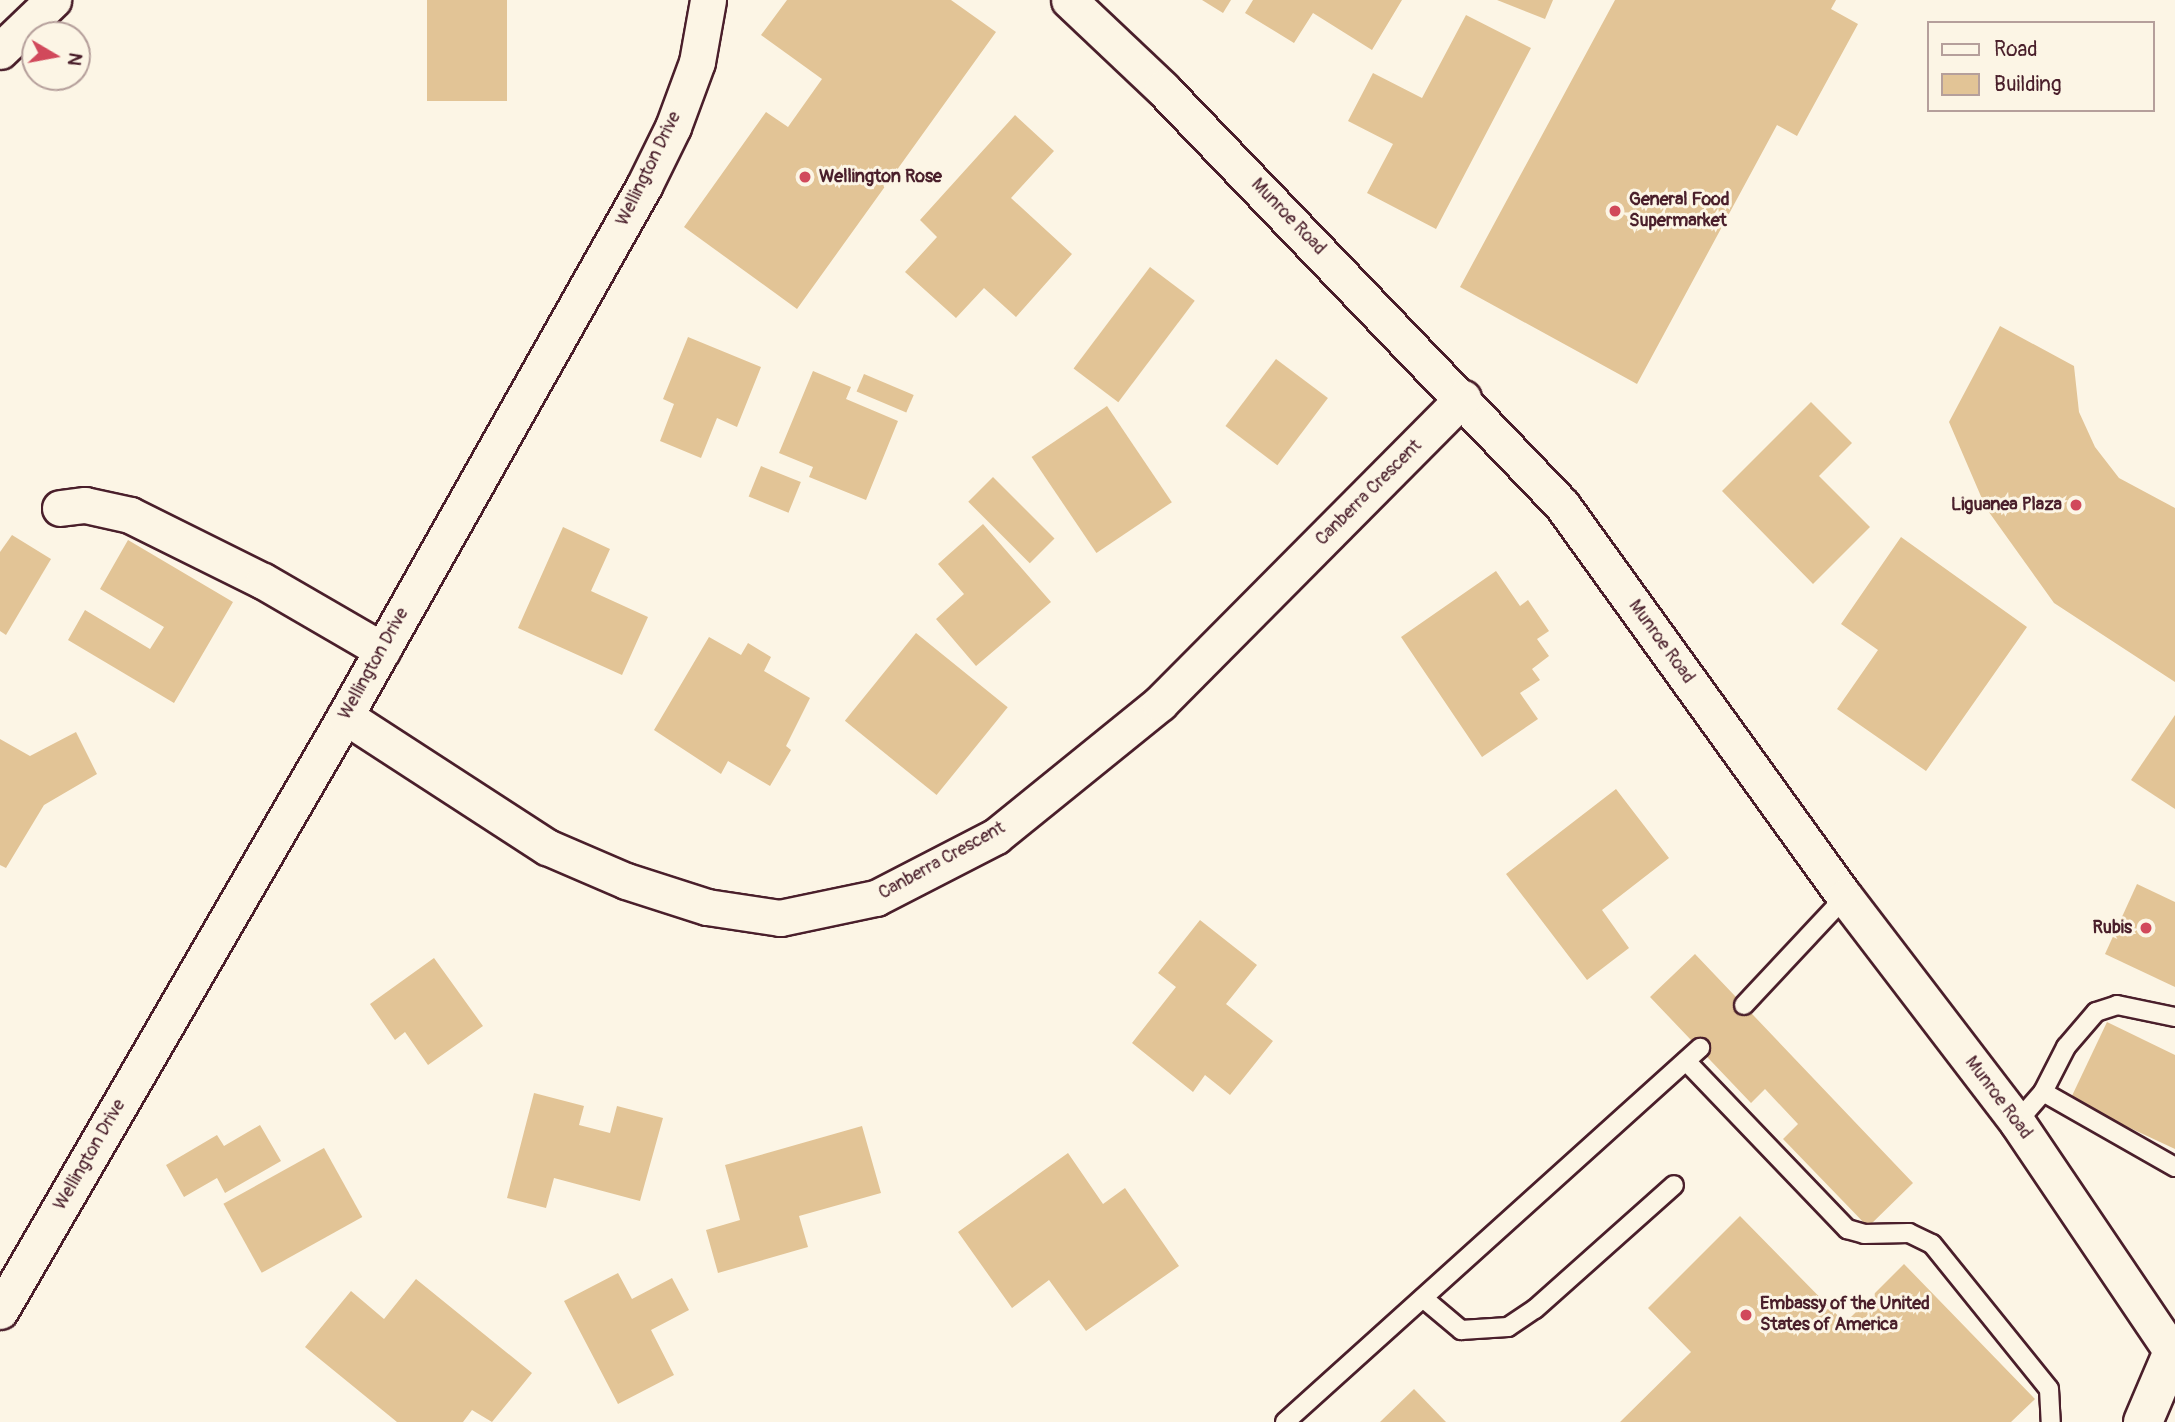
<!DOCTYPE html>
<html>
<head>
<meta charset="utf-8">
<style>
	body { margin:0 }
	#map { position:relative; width:2175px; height:1422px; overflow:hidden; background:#fcf5e5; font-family:Pangolin,sans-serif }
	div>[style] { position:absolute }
	.building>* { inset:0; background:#e2c496; transform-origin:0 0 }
	.roads { filter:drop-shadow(2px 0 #4a1f2b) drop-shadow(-2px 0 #4a1f2b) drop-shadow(0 2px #4a1f2b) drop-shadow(0 -2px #4a1f2b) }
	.service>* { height:18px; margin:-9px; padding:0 9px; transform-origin:9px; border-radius:9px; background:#fcf5e5 }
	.minor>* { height:35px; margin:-17.5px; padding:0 17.5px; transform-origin:17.5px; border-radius:17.5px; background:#fcf5e5 }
	.primary>* { height:38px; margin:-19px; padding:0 19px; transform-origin:19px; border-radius:19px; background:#fcf5e5 }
	.dots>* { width:19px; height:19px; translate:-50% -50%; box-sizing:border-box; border:4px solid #fcf5e5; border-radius:50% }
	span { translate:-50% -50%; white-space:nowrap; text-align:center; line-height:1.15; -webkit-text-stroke:6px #fcf5e5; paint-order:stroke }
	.street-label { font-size:18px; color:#4a1f2b }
	.poi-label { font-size:18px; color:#4a1f2b; font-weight:700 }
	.left { translate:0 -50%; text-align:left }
	.right { translate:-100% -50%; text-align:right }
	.legend { position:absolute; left:1927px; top:21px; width:228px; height:91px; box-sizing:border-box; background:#fcf5e5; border:2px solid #b59f9b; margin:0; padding:9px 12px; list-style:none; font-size:21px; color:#4a1f2b }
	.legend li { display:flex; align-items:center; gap:14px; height:35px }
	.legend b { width:35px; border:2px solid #b59f9b }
	.north { position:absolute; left:21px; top:21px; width:70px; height:70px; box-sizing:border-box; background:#fcf5e5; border:2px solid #b59f9b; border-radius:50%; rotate:100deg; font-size:19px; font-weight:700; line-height:28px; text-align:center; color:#4a1f2b }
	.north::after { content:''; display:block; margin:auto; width:24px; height:32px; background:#d1495b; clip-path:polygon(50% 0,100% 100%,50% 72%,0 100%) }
</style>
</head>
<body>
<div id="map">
	<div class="building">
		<div style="left:427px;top:0;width:80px;height:101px"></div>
		<div style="clip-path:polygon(787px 0,951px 0,996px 32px,797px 309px,684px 227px,766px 112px,788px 127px,822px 79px,761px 35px)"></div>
		<div style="clip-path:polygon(1202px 0,1231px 0,1223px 13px)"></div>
		<div style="clip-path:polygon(1253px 0,1402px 0,1372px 50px,1313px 13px,1294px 43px,1245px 13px)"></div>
		<div style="clip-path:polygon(1497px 0,1553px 0,1545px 19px)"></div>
		<div style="clip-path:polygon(1615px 0,1836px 0,1831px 9px,1858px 24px,1797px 136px,1777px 125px,1637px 384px,1460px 287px)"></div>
		<div style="clip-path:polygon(1466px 15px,1531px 48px,1436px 229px,1367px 193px,1393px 144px,1348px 121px,1373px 73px,1422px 98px)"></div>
		<div style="clip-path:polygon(1015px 115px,1054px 151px,1011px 198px,1072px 254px,1016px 317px,984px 288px,956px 318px,905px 272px,937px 237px,920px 220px)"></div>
		<div style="left:1150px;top:267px;width:56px;height:127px;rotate:37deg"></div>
		<div style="clip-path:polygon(2000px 326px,2074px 366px,2079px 412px,2095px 447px,2119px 478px,2175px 508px,2175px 682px,2054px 603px,1986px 508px,1949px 422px)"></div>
		<div style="clip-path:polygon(688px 337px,761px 367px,737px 427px,717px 418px,701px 458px,660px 441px,674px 404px,663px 399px)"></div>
		<div style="left:1276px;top:359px;width:65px;height:84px;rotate:37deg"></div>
		<div style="clip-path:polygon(813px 371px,851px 387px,846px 399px,898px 421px,866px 500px,809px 477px,813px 467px,779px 453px)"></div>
		<div style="left:864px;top:374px;width:54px;height:19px;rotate:23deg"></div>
		<div style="clip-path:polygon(1811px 402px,1852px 443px,1819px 476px,1870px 527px,1813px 584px,1722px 491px)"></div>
		<div style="left:1107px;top:406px;width:116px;height:91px;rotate:56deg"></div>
		<div style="left:761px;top:466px;width:43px;height:33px;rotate:22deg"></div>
		<div style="left:993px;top:477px;width:87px;height:35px;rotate:45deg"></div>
		<div style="clip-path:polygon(983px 524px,1051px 602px,976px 666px,936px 619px,964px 594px,938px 564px)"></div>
		<div style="clip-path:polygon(563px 527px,610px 549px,591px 591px,648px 617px,622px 675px,518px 628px)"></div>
		<div style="clip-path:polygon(12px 535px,51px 559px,6px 635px,0 631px,0 552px)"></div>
		<div style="clip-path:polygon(1901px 537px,2027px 627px,1926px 771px,1837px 709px,1878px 650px,1841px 624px)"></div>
		<div style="clip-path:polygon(128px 540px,233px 602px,174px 703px,68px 640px,85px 610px,150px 649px,164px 627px,100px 589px)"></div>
		<div style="clip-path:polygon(1496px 571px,1520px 606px,1528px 600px,1549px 631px,1537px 639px,1549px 656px,1532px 669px,1540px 680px,1520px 693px,1538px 719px,1482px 757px,1401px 637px)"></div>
		<div style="left:916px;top:633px;width:118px;height:113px;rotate:39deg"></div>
		<div style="clip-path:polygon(709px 637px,741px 655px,748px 643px,771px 657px,764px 671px,810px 698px,786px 746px,791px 750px,770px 786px,728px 761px,721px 774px,654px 730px)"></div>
		<div style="clip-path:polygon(2175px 715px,2175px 809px,2131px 780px)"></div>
		<div style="clip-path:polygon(76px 732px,97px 774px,44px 805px,6px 868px,0 865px,0 739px,30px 756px)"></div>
		<div style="clip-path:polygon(1616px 789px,1669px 858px,1602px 910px,1629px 948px,1587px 980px,1506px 874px)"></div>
		<div style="clip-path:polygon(2137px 884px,2175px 902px,2175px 987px,2105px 954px)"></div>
		<div style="clip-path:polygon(1200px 920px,1257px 965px,1226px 1004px,1273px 1041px,1230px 1095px,1205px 1075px,1193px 1092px,1132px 1043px,1176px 987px,1158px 973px)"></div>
		<div style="clip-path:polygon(1695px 954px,1913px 1183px,1868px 1227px,1783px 1139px,1798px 1124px,1765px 1089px,1751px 1103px,1650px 997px)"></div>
		<div style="clip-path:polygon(434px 958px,483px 1026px,428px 1065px,405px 1032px,395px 1040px,370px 1004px)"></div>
		<div style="clip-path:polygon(2107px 1022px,2175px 1055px,2175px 1149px,2070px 1100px)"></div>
		<div style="clip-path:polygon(534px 1093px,584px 1106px,579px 1125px,610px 1133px,617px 1106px,663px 1118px,640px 1201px,554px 1178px,546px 1208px,507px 1198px)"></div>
		<div style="clip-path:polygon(260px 1125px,281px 1161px,225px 1193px,217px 1178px,184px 1197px,166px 1165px,217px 1135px,224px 1146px)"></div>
		<div style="clip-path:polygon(862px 1126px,881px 1193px,799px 1216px,808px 1247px,718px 1273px,706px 1230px,740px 1220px,725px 1165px)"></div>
		<div style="left:324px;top:1148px;width:79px;height:115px;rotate:61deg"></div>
		<div style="clip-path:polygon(1068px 1153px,1103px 1204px,1125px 1188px,1179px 1266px,1086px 1331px,1049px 1280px,1012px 1308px,958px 1232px)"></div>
		<div style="clip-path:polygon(1740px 1216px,1845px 1323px,1904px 1264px,2035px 1399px,2011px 1422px,1620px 1422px,1691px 1352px,1648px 1308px)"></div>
		<div style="clip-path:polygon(618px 1273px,632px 1299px,672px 1278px,689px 1310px,651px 1330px,674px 1375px,618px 1404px,564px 1301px)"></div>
		<div style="clip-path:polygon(416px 1279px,532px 1373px,492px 1422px,472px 1410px,463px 1422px,397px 1422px,305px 1347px,351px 1291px,384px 1319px)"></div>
		<div style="clip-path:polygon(1414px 1389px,1446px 1422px,1380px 1422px)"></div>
	</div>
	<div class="roads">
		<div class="service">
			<div style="left:1744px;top:1005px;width:148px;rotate:-46.9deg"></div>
			<div style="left:1686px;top:1061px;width:233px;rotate:46.2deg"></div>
			<div style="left:1847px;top:1229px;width:18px;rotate:16deg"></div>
			<div style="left:1864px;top:1234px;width:45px;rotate:-1.3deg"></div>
			<div style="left:1909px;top:1233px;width:25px;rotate:26deg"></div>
			<div style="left:1932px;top:1244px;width:186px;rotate:51.1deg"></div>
			<div style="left:2049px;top:1389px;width:33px;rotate:87deg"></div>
			<div style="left:2043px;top:1092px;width:152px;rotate:29.6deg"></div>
			<div style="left:2017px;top:1122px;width:40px;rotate:-49deg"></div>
			<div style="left:2043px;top:1092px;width:51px;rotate:-62.9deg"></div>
			<div style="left:2066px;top:1047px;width:46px;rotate:-49.4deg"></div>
			<div style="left:2096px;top:1012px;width:22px;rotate:-18deg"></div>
			<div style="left:2117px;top:1005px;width:59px;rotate:11.7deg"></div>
			<div style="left:1423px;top:1298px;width:50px;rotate:40.1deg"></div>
			<div style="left:1461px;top:1330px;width:47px;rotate:-3.7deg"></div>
			<div style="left:1508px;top:1327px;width:32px;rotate:-34deg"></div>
			<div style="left:1535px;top:1309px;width:186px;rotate:-41.7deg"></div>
			<div style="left:1285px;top:1422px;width:559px;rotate:-42.03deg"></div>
		</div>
		<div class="minor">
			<div style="left:1069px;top:0;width:128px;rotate:43.4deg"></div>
			<div style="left:1162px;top:88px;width:578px;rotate:46.19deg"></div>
			<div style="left:1562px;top:505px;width:483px;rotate:54.2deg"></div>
			<div style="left:1845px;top:897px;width:283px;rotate:52.6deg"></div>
			<div style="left:2017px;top:1122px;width:277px;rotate:56deg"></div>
			<div style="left:0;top:51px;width:74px;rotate:-43.9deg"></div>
			<div style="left:60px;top:508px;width:25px;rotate:-7deg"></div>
			<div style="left:85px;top:505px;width:46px;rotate:12.5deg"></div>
			<div style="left:130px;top:515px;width:148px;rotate:26.4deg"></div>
			<div style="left:263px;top:581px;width:138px;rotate:30.1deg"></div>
			<div style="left:345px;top:716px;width:241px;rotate:33deg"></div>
			<div style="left:547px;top:847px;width:86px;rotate:23.3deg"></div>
			<div style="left:626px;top:881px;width:85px;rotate:17.8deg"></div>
			<div style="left:707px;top:907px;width:74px;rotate:8.6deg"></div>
			<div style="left:780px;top:918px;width:98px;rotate:-11.8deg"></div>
			<div style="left:876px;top:898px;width:135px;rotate:-27.3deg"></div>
			<div style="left:996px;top:836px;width:211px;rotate:-39deg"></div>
			<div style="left:1160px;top:703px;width:430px;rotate:-45.2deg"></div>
			<div style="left:0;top:1311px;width:688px;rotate:-59.89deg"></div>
			<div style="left:345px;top:716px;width:609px;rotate:-60.57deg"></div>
			<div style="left:644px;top:186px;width:66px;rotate:-63.8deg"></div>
			<div style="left:673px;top:127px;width:69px;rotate:-69.7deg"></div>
			<div style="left:697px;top:62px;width:63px;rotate:-79.9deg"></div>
		</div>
		<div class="primary">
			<div style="left:2143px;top:1422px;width:82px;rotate:-66.9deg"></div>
		</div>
	</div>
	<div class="dots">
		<div style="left:805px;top:177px;background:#d1495b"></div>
		<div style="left:1615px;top:211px;background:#d1495b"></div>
		<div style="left:2076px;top:505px;background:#d1495b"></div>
		<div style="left:2146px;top:928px;background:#d1495b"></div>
		<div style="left:1746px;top:1315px;background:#d1495b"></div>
	</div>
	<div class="street-label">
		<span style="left:649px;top:169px;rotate:-64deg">Wellington Drive</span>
		<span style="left:1288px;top:217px;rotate:46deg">Munroe Road</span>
		<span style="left:1369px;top:493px;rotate:-45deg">Canberra Crescent</span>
		<span style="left:1661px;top:642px;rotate:54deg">Munroe Road</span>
		<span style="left:374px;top:664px;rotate:-61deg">Wellington Drive</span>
		<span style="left:942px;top:861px;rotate:-29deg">Canberra Crescent</span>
		<span style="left:1998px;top:1098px;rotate:53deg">Munroe Road</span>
		<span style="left:90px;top:1155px;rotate:-60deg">Wellington Drive</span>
	</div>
	<div class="poi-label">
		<span class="left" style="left:819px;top:177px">Wellington Rose</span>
		<span class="left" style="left:1629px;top:211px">General Food<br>Supermarket</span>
		<span class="right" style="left:2062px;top:505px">Liguanea Plaza</span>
		<span class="right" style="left:2132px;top:928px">Rubis</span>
		<span class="left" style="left:1760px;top:1315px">Embassy of the United<br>States of America</span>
	</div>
	<ul class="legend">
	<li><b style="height:9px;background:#fcf5e5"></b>Road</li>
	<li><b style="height:19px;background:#e2c496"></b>Building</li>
	</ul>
	<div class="north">N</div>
</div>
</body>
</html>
